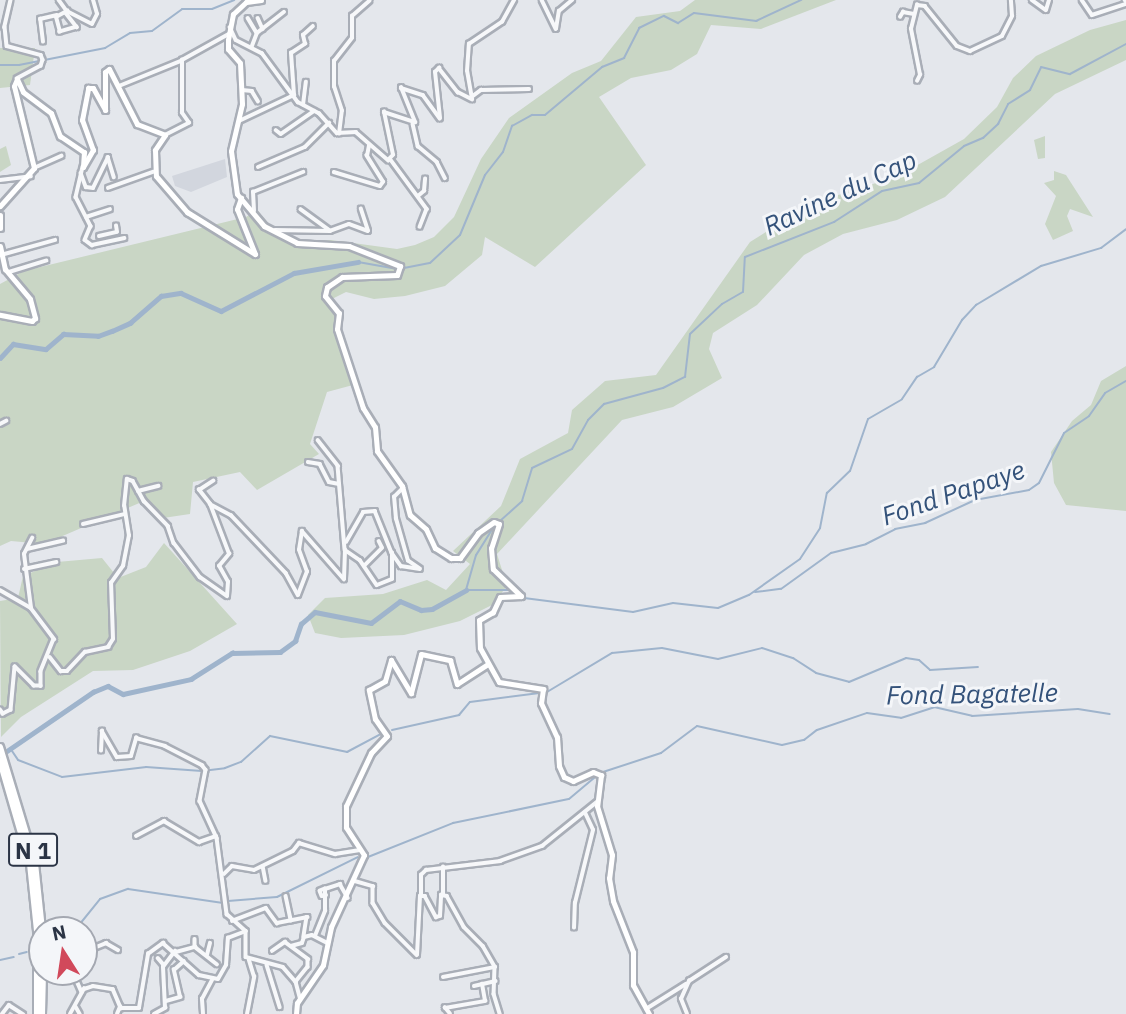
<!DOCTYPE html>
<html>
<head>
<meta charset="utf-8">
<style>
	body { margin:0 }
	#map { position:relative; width:1126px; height:1014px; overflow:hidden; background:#e4e7ec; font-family:"IBM Plex Sans",sans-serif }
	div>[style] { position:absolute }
	.built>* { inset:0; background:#d2d6de }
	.green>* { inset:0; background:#c9d6c5 }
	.stream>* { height:2px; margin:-1px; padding:0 1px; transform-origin:1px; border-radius:1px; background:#9fb4cc }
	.river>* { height:4.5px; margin:-2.25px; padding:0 2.25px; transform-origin:2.25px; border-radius:2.25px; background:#9fb4cc }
	.roads { filter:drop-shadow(2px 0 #a9aeb7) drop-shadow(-2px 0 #a9aeb7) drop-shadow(0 2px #a9aeb7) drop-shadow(0 -2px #a9aeb7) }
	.minor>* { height:3.5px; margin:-1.75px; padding:0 1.75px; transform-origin:1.75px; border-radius:1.75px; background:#f7f8fa }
	.major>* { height:5px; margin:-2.5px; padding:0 2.5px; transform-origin:2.5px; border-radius:2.5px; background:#fff }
	.highway>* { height:6px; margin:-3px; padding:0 3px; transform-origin:3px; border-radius:3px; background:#fff }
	span { translate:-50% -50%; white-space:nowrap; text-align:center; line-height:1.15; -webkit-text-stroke:6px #f4f6f9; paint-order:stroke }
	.shield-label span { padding:2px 5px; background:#f4f6f9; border:2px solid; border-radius:5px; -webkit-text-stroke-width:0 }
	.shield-label { font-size:23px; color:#2b3445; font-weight:700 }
	.water-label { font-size:26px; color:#34527a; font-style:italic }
	.north { position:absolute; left:28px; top:916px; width:70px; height:70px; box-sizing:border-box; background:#f4f6f9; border:2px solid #a4a8b1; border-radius:50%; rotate:348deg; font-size:19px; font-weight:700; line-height:28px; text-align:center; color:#2b3445 }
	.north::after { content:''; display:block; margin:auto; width:24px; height:32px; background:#d1495b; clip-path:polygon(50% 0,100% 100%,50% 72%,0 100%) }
</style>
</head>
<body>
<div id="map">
	<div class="built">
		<div style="clip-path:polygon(225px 159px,227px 177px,191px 192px,175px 186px,172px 176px)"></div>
	</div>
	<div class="green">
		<div style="clip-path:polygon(695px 0,836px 0,761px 29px,711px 25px,697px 54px,671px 70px,631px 78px,599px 97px,646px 165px,535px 267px,485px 237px,482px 255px,445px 286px,405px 296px,374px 299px,346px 292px,332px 299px,353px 385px,327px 392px,310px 444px,319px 454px,257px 490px,240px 472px,193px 482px,190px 514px,163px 518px,144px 501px,44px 544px,11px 541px,0 546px,0 284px,24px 271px,246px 217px,257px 210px,274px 230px,301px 242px,331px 240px,397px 249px,415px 245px,434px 237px,454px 217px,481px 159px,509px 118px,572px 73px,601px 61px,636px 17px,680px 11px)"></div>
		<div style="clip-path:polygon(1126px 20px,1126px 60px,1055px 94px,945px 197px,897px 220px,843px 234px,804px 255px,757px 305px,713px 333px,709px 349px,722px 378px,673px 407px,622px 420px,497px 554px,507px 586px,492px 605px,460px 621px,404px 635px,341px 638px,315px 633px,308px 615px,325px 598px,383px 594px,427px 580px,446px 590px,470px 564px,453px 551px,501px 506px,520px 459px,568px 433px,572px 410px,605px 381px,656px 375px,750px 242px,810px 204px,898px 176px,964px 139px,997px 107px,1013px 78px,1036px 56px,1090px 30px)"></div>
		<div style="clip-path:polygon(0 48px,35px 48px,30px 85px,0 88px)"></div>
		<div style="clip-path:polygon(1045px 136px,1045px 158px,1038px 159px,1034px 140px)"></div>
		<div style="clip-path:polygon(6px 146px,11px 165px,0 172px,0 149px)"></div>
		<div style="clip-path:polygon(1054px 171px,1066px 175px,1093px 217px,1070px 209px,1067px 216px,1073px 231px,1053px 240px,1045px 224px,1056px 196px,1044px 183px,1054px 180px)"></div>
		<div style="clip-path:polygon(1126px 366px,1126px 511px,1066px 505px,1054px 483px,1051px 452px,1072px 421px,1091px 405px,1101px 381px)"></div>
		<div style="clip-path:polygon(164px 543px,237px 624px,190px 651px,133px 670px,93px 671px,21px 717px,1px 737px,0 601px,18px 598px,23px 576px,57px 562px,102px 558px,118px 578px,146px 567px)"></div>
	</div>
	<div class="stream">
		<div style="left:0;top:65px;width:19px"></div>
		<div style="left:19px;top:65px;width:88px;rotate:-11.2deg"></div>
		<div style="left:105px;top:48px;width:29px;rotate:-31deg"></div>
		<div style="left:130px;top:33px;width:22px;rotate:-5deg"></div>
		<div style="left:152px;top:31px;width:37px;rotate:-36deg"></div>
		<div style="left:182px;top:9px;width:30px"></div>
		<div style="left:212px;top:9px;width:24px;rotate:-22deg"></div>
		<div style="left:358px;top:262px;width:40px;rotate:10deg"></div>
		<div style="left:404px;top:268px;width:26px;rotate:-11deg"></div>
		<div style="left:430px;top:263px;width:41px;rotate:-43deg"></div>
		<div style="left:460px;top:235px;width:65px;rotate:-67.4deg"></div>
		<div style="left:485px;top:175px;width:29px;rotate:-52deg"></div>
		<div style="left:503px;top:152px;width:28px;rotate:-71deg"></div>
		<div style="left:512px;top:126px;width:23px;rotate:-29deg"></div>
		<div style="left:532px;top:115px;width:13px"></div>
		<div style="left:545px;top:115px;width:75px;rotate:-40.1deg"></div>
		<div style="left:602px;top:67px;width:24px;rotate:-22deg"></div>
		<div style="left:624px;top:58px;width:34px;rotate:-63deg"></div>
		<div style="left:639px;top:28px;width:28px;rotate:-26deg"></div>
		<div style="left:664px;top:16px;width:16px;rotate:27deg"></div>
		<div style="left:678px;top:23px;width:19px;rotate:-32deg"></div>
		<div style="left:694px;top:13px;width:63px;rotate:7.4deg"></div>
		<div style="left:756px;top:21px;width:50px;rotate:-25deg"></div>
		<div style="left:500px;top:521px;width:30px;rotate:-42deg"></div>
		<div style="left:522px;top:501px;width:34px;rotate:-73deg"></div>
		<div style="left:532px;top:468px;width:44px;rotate:-25.4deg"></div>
		<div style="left:572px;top:449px;width:33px;rotate:-61deg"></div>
		<div style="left:588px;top:420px;width:23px;rotate:-45deg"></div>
		<div style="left:604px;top:404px;width:61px;rotate:-15.2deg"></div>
		<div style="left:663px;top:388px;width:25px;rotate:-27deg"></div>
		<div style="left:685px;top:377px;width:43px;rotate:-83.4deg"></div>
		<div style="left:690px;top:334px;width:44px;rotate:-43.2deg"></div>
		<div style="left:722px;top:304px;width:24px;rotate:-30deg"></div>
		<div style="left:743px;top:292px;width:35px;rotate:-87deg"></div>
		<div style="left:745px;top:257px;width:96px;rotate:-21.5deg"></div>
		<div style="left:834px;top:222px;width:57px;rotate:-32.9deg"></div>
		<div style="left:882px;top:191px;width:38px;rotate:-12deg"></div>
		<div style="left:919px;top:183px;width:58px;rotate:-39.4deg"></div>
		<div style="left:964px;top:146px;width:21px;rotate:-23deg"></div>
		<div style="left:983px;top:138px;width:21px;rotate:-43deg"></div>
		<div style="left:998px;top:124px;width:22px;rotate:-63deg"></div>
		<div style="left:1008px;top:104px;width:26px;rotate:-32deg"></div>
		<div style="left:1030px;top:90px;width:25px;rotate:-64deg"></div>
		<div style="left:1041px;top:67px;width:30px;rotate:14deg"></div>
		<div style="left:1070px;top:74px;width:64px;rotate:-28.2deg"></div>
		<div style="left:493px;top:528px;width:32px;rotate:122deg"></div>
		<div style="left:476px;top:555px;width:36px;rotate:106deg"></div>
		<div style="left:466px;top:590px;width:47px"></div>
		<div style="left:755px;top:592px;width:26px;rotate:-7deg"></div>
		<div style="left:781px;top:589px;width:62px;rotate:-35.8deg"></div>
		<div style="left:831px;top:553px;width:36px;rotate:-14deg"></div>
		<div style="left:866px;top:544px;width:33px;rotate:-27deg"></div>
		<div style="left:895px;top:529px;width:31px;rotate:-11deg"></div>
		<div style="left:925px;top:523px;width:55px;rotate:-24.7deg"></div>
		<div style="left:975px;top:500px;width:55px;rotate:-10.5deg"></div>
		<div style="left:1029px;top:490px;width:12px;rotate:-35deg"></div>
		<div style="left:1039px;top:483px;width:56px;rotate:-63.4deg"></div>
		<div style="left:1064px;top:433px;width:30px;rotate:-34deg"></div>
		<div style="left:1089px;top:416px;width:28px;rotate:-55deg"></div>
		<div style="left:1105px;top:393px;width:24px;rotate:-30deg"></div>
		<div style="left:524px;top:598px;width:110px;rotate:7.3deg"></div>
		<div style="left:633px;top:612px;width:41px;rotate:-12.7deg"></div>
		<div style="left:673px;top:603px;width:45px;rotate:6.3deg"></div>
		<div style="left:718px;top:608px;width:34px;rotate:-23deg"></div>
		<div style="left:749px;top:595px;width:62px;rotate:-35.2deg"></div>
		<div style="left:800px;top:559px;width:37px;rotate:-57deg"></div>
		<div style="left:820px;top:528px;width:36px;rotate:-79deg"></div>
		<div style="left:827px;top:493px;width:32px;rotate:-44deg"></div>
		<div style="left:850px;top:471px;width:55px;rotate:-70.9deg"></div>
		<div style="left:868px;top:419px;width:39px;rotate:-30deg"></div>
		<div style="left:902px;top:399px;width:27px;rotate:-56deg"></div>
		<div style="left:917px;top:377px;width:20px;rotate:-30deg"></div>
		<div style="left:934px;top:367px;width:55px;rotate:-59.2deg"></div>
		<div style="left:962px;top:320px;width:21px;rotate:-47deg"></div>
		<div style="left:976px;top:305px;width:76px;rotate:-31deg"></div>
		<div style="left:1041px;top:266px;width:63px;rotate:-16.7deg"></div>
		<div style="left:1101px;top:248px;width:31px;rotate:-37deg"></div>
		<div style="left:547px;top:692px;width:76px;rotate:-31deg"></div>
		<div style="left:612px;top:653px;width:50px;rotate:-5.7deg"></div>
		<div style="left:662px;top:648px;width:57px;rotate:11.1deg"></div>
		<div style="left:718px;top:659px;width:45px;rotate:-14deg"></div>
		<div style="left:762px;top:648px;width:33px;rotate:18deg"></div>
		<div style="left:793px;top:658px;width:27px;rotate:33deg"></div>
		<div style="left:816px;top:673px;width:34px;rotate:15deg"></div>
		<div style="left:849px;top:682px;width:62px;rotate:-22.8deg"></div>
		<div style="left:906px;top:658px;width:13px;rotate:9deg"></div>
		<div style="left:919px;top:660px;width:15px;rotate:42deg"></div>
		<div style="left:930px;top:670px;width:48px;rotate:-3.6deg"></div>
		<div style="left:392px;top:730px;width:69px;rotate:-12.6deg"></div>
		<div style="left:459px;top:715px;width:17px;rotate:-50deg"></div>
		<div style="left:470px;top:702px;width:70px;rotate:-7.4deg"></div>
		<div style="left:10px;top:748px;width:14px;rotate:56deg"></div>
		<div style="left:18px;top:760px;width:47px;rotate:21.1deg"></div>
		<div style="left:62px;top:777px;width:85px;rotate:-6.8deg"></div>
		<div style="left:146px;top:767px;width:56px;rotate:4.1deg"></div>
		<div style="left:202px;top:771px;width:23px;rotate:-7deg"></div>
		<div style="left:225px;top:768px;width:17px;rotate:-21deg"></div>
		<div style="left:241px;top:762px;width:39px;rotate:-42deg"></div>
		<div style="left:270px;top:736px;width:79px;rotate:11.7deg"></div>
		<div style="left:347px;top:752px;width:38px;rotate:-28deg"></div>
		<div style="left:603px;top:772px;width:61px;rotate:-18.1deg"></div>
		<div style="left:661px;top:753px;width:45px;rotate:-36.9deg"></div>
		<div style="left:697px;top:726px;width:87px;rotate:12.6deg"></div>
		<div style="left:782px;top:745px;width:23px;rotate:-13deg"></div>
		<div style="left:804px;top:740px;width:16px;rotate:-38deg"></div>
		<div style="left:817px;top:730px;width:53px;rotate:-18.8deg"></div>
		<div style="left:867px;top:713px;width:34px;rotate:8deg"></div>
		<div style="left:901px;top:718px;width:35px;rotate:-18deg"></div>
		<div style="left:934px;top:707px;width:39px;rotate:13deg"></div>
		<div style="left:972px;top:716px;width:106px;rotate:-3.8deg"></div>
		<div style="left:1078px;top:709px;width:32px;rotate:9deg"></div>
		<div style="left:368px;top:857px;width:92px;rotate:-21.8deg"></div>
		<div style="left:453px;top:823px;width:118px;rotate:-11.7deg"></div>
		<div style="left:569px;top:799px;width:33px;rotate:-40deg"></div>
		<div style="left:228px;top:901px;width:49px;rotate:-4.7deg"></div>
		<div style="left:277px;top:897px;width:90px;rotate:-26.3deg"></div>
		<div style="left:75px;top:930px;width:40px;rotate:-51deg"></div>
		<div style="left:100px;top:899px;width:30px;rotate:-20deg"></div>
		<div style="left:128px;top:889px;width:96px;rotate:8.4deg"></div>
		<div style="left:19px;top:954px;width:8px;rotate:-14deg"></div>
		<div style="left:0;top:960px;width:14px;rotate:-12deg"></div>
	</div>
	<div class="river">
		<div style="left:0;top:358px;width:19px;rotate:-47deg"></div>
		<div style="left:13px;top:344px;width:33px;rotate:9deg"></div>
		<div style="left:46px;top:349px;width:23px;rotate:-41deg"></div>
		<div style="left:63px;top:334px;width:35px;rotate:3deg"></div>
		<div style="left:98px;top:336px;width:15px;rotate:-20deg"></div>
		<div style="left:112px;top:331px;width:20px;rotate:-24deg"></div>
		<div style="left:130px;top:323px;width:41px;rotate:-41.1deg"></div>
		<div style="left:161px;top:296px;width:20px;rotate:-9deg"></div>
		<div style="left:181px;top:293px;width:44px;rotate:24.2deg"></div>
		<div style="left:221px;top:311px;width:82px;rotate:-27.5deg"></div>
		<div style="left:294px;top:273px;width:65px;rotate:-9.8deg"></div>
		<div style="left:1px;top:755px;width:112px;rotate:-34.4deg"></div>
		<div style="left:93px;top:692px;width:16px;rotate:-22deg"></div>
		<div style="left:108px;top:686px;width:17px;rotate:28deg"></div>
		<div style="left:123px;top:694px;width:70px;rotate:-12.4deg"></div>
		<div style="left:191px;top:679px;width:49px;rotate:-32.4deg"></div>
		<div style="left:232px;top:653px;width:48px;rotate:-1.2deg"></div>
		<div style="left:280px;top:652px;width:19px;rotate:-36deg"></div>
		<div style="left:295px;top:641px;width:18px;rotate:-71deg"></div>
		<div style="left:301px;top:624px;width:18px;rotate:-41deg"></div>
		<div style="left:315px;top:612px;width:57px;rotate:11.1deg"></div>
		<div style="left:371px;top:623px;width:36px;rotate:-37deg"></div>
		<div style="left:400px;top:601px;width:23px;rotate:23deg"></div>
		<div style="left:421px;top:610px;width:11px;rotate:-5deg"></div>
		<div style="left:432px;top:609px;width:39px;rotate:-29deg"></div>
	</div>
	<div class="roads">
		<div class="minor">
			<div style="left:11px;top:0;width:28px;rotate:103deg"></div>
			<div style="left:5px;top:27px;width:19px;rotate:84deg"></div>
			<div style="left:7px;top:46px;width:35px;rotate:15deg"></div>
			<div style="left:41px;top:55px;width:5px;rotate:68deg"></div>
			<div style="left:43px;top:60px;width:6px;rotate:108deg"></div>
			<div style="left:41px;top:66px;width:27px;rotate:152deg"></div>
			<div style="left:59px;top:0;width:14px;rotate:54deg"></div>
			<div style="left:67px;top:11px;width:28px;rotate:27deg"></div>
			<div style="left:92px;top:24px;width:11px;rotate:-63deg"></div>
			<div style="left:97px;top:14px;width:15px;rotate:-106deg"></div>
			<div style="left:542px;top:0;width:32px;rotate:64deg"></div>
			<div style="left:556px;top:29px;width:18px;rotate:-81deg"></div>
			<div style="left:559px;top:11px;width:17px;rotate:-40deg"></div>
			<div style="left:1032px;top:0;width:17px;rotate:36deg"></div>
			<div style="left:1046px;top:10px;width:10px;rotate:-73deg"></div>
			<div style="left:1082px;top:0;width:18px;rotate:56deg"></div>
			<div style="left:1092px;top:15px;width:36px;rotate:-18deg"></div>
			<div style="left:1125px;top:0;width:1px;rotate:45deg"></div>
			<div style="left:66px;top:13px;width:18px;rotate:52deg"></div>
			<div style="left:77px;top:27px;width:18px;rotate:164deg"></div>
			<div style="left:60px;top:32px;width:16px;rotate:-105deg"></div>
			<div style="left:56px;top:17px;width:13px;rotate:-29deg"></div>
			<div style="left:900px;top:17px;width:6px;rotate:-59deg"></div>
			<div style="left:903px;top:12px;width:11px;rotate:10deg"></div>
			<div style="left:248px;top:18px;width:17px;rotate:59deg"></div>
			<div style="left:258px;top:18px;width:12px;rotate:66deg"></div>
			<div style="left:230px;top:27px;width:14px;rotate:65deg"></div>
			<div style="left:236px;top:40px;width:29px;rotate:27deg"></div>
			<div style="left:262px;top:53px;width:61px;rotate:53.7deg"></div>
			<div style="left:298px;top:102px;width:24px;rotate:28deg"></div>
			<div style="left:319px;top:113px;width:27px;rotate:48deg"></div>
			<div style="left:337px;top:133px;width:19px;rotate:-3deg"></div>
			<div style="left:356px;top:132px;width:43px;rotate:41.2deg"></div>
			<div style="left:388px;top:160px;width:7px;rotate:-45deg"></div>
			<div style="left:393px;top:155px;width:44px;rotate:-101.8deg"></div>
			<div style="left:384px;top:112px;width:33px;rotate:18deg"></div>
			<div style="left:415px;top:122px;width:37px;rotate:-112deg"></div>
			<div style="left:401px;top:88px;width:23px;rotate:18deg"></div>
			<div style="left:423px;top:95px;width:29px;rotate:54deg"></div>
			<div style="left:440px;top:118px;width:46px;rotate:-96.2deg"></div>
			<div style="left:435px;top:72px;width:6px;rotate:-45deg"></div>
			<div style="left:439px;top:68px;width:31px;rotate:52deg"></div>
			<div style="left:458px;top:92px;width:16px;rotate:27deg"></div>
			<div style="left:472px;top:99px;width:28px;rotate:-100deg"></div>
			<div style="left:467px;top:71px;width:27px;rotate:-86deg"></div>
			<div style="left:469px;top:44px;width:40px;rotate:-34deg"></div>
			<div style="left:502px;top:22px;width:25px;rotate:-61deg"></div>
			<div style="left:43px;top:42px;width:23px;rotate:-97deg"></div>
			<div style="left:40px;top:19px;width:17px;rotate:-13deg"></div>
			<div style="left:252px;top:46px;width:14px;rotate:-69deg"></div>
			<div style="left:257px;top:33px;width:34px;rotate:-38deg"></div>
			<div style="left:917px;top:81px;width:7px;rotate:-63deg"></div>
			<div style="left:920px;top:75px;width:47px;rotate:-101.1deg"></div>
			<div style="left:911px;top:29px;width:25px;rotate:-76deg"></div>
			<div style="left:917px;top:5px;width:8px;rotate:7deg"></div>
			<div style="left:925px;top:6px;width:51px;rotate:51.3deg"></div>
			<div style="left:957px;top:46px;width:14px;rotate:21deg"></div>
			<div style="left:970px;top:51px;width:35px;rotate:-25deg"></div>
			<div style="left:1002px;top:36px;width:22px;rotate:-63deg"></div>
			<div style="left:1012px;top:16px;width:16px;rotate:-94deg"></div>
			<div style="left:119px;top:86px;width:67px;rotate:-22deg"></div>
			<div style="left:242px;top:90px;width:10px;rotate:6deg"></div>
			<div style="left:252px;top:91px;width:12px;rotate:59deg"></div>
			<div style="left:473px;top:96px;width:10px;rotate:-37deg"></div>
			<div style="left:481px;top:90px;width:48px;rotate:-1.2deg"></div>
			<div style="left:303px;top:105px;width:23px;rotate:-83deg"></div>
			<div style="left:239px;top:121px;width:61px;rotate:-25.3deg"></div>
			<div style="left:294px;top:95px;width:42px;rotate:-94.1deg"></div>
			<div style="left:291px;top:53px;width:17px;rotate:-33deg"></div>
			<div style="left:305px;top:44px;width:9px;rotate:-103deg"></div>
			<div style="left:303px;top:35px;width:13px;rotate:-42deg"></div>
			<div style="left:413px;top:124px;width:23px;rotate:77deg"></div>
			<div style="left:418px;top:146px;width:25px;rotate:40deg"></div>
			<div style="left:437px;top:162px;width:18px;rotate:63deg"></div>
			<div style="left:276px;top:130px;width:6px;rotate:39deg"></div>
			<div style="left:281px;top:134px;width:40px;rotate:-34.9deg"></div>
			<div style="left:339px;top:134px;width:23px;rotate:-83deg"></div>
			<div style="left:342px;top:111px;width:25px;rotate:-108deg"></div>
			<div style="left:334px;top:87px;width:26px;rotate:-90deg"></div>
			<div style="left:334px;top:61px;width:29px;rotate:-52deg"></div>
			<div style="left:352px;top:38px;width:22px;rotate:-90deg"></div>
			<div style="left:352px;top:16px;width:23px;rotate:-41deg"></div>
			<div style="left:165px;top:135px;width:27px;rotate:-27deg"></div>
			<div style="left:189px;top:123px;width:12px;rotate:-125deg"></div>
			<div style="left:182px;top:113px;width:53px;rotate:-90deg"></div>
			<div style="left:182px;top:60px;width:54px;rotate:-29deg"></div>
			<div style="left:391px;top:160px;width:61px;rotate:53.7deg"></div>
			<div style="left:427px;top:209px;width:19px;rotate:111deg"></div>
			<div style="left:83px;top:167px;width:31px;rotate:103deg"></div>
			<div style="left:76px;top:197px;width:33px;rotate:63deg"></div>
			<div style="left:91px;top:226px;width:15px;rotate:113deg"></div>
			<div style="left:85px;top:240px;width:9px;rotate:36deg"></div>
			<div style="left:92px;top:245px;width:33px;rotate:-12deg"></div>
			<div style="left:258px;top:167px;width:51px;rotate:-23.1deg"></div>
			<div style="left:305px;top:147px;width:34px;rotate:-45deg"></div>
			<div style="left:34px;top:168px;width:30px;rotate:-24deg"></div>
			<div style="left:334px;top:172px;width:48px;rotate:16.9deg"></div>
			<div style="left:380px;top:186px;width:5px;rotate:-53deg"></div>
			<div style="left:383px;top:182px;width:31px;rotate:-122deg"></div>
			<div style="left:367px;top:156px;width:10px;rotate:-79deg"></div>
			<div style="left:81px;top:173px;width:15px;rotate:70deg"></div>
			<div style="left:86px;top:187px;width:7px;rotate:8deg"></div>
			<div style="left:93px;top:188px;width:34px;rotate:-64deg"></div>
			<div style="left:108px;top:157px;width:21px;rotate:73deg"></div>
			<div style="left:0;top:180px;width:31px;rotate:-7deg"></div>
			<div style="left:108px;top:188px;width:48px;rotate:-19.6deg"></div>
			<div style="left:418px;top:196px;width:8px;rotate:-40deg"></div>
			<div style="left:424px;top:191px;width:12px;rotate:-85deg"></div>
			<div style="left:254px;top:211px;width:19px;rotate:-93deg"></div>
			<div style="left:253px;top:192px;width:54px;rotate:-21.8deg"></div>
			<div style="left:86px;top:217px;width:25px;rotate:-18deg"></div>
			<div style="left:275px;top:230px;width:55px;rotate:1deg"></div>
			<div style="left:330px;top:231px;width:36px;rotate:-144deg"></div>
			<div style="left:330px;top:231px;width:20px;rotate:-20deg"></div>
			<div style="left:349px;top:224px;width:20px;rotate:20deg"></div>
			<div style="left:368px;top:231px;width:23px;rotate:-108deg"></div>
			<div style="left:99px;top:236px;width:18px;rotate:-13deg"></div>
			<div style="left:117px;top:232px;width:6px;rotate:-99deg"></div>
			<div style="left:1px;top:255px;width:56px;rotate:-15.5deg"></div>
			<div style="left:9px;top:272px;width:39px;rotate:-17deg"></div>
			<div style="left:0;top:424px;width:7px;rotate:-27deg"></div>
			<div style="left:318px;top:440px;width:33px;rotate:52deg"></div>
			<div style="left:338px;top:466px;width:83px;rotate:85.2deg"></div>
			<div style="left:308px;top:462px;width:12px;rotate:9deg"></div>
			<div style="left:320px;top:464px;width:20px;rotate:63deg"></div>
			<div style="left:329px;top:482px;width:10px;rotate:11deg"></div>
			<div style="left:138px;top:491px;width:21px;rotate:-14deg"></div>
			<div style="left:210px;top:504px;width:18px;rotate:-128deg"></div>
			<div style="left:199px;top:490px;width:17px;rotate:-33deg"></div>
			<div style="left:83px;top:524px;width:43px;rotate:-13.4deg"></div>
			<div style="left:346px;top:542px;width:34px;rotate:-60deg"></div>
			<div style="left:363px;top:512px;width:12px;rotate:-5deg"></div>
			<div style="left:375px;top:511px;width:45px;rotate:68deg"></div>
			<div style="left:27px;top:549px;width:37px;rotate:-13deg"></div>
			<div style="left:364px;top:566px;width:25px;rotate:-45deg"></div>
			<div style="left:382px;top:548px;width:7px;rotate:-117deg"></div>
			<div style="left:24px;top:569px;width:33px;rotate:-12deg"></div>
			<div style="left:0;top:590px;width:36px;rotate:30deg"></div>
			<div style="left:31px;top:608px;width:39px;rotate:53deg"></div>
			<div style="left:54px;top:639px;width:35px;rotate:112deg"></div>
			<div style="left:41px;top:672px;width:14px;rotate:90deg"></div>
			<div style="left:41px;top:686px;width:7px;rotate:180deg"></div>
			<div style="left:34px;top:686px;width:27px;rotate:-135deg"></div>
			<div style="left:15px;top:667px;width:43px;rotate:95.3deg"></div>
			<div style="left:11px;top:710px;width:9px;rotate:153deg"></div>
			<div style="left:3px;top:714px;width:5px;rotate:-127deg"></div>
			<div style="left:31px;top:608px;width:54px;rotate:-97.4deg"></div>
			<div style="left:24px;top:554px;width:18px;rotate:-63deg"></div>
			<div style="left:50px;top:657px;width:18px;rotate:52deg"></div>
			<div style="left:61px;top:671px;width:6px"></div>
			<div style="left:67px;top:671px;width:26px;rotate:-47deg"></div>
			<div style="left:85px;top:652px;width:24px;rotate:-12deg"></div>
			<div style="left:108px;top:647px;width:9px;rotate:-58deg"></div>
			<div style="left:113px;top:639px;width:56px;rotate:-92deg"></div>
			<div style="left:111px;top:583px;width:21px;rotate:-55deg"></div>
			<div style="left:123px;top:566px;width:31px;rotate:-79deg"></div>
			<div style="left:129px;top:536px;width:30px;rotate:-99deg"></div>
			<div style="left:124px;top:506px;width:27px;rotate:-84deg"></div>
			<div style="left:127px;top:479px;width:6px;rotate:18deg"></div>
			<div style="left:133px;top:481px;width:23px;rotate:61deg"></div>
			<div style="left:144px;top:501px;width:35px;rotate:46deg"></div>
			<div style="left:168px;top:526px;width:18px;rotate:71deg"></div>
			<div style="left:174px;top:543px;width:43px;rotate:52.6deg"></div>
			<div style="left:200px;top:577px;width:33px;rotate:35deg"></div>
			<div style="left:227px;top:596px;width:14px;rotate:-86deg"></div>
			<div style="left:228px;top:582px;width:18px;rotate:-119deg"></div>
			<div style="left:219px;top:566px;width:16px;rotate:-50deg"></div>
			<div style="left:229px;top:554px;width:53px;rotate:-110.8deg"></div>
			<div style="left:210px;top:504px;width:24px;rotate:28deg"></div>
			<div style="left:231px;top:515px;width:80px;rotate:46.5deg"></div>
			<div style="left:286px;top:573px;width:25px;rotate:61deg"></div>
			<div style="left:298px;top:595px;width:25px;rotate:-69deg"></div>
			<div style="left:307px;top:572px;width:23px;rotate:-110deg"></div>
			<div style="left:299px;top:550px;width:19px;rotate:-81deg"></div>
			<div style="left:302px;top:531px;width:64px;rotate:48.8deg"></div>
			<div style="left:344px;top:579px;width:29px;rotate:-88deg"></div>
			<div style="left:345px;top:550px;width:18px;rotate:34deg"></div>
			<div style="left:360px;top:560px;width:30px;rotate:56deg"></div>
			<div style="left:377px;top:585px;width:16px;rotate:-22deg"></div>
			<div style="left:392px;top:579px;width:26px;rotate:-90deg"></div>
			<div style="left:392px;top:553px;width:16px;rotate:55deg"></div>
			<div style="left:401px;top:566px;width:19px;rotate:9deg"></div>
			<div style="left:420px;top:569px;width:14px;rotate:-146deg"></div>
			<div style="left:408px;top:561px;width:44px;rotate:-105.9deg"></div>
			<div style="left:396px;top:519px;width:22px;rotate:-95deg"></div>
			<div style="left:394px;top:497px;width:13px;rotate:-45deg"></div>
			<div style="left:101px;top:751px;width:20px;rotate:-87deg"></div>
			<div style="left:102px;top:731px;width:30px;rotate:60deg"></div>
			<div style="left:117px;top:757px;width:14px;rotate:-4deg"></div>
			<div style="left:131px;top:756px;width:19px;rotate:-74deg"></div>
			<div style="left:136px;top:738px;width:30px;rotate:15deg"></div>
			<div style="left:165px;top:746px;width:42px;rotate:27.2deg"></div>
			<div style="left:202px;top:765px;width:6px;rotate:51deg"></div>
			<div style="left:206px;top:770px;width:32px;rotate:101deg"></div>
			<div style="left:200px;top:801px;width:41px;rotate:65.3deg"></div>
			<div style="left:217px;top:838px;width:77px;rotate:82.5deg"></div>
			<div style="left:227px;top:914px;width:25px;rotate:42deg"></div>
			<div style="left:136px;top:836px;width:32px;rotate:-28deg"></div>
			<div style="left:164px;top:821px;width:41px;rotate:31deg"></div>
			<div style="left:199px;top:842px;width:18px;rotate:-19deg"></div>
			<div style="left:263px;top:866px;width:15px;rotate:79deg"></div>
			<div style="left:224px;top:874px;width:11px;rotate:-45deg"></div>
			<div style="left:232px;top:866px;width:22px;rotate:10deg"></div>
			<div style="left:254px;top:870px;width:43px;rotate:-26deg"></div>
			<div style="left:293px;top:851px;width:10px;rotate:-53deg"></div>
			<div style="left:299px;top:843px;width:38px;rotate:17deg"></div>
			<div style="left:335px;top:854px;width:25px;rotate:-9deg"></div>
			<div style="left:355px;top:881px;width:19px;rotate:16deg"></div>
			<div style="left:373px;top:886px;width:17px;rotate:90deg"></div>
			<div style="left:373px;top:903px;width:23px;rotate:59deg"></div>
			<div style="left:385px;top:923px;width:45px;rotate:45deg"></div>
			<div style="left:417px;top:955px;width:59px;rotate:-87.1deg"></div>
			<div style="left:420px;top:896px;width:5px"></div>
			<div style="left:425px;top:896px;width:24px;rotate:62deg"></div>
			<div style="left:436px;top:917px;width:4px;rotate:-14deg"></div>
			<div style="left:440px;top:916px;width:21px;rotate:-87deg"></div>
			<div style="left:441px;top:895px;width:6px;rotate:9deg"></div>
			<div style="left:447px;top:896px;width:35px;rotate:61deg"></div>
			<div style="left:464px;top:927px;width:27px;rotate:45deg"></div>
			<div style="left:483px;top:946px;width:24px;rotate:60deg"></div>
			<div style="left:495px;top:967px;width:27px;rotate:92deg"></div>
			<div style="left:494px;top:994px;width:21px;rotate:73deg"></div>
			<div style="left:325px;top:889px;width:5px;rotate:158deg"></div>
			<div style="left:320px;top:891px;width:5px;rotate:68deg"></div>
			<div style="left:322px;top:896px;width:4px;rotate:-14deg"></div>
			<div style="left:421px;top:894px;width:19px;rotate:-90deg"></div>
			<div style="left:421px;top:875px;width:7px;rotate:-45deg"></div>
			<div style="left:426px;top:870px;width:75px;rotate:-6.9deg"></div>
			<div style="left:500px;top:861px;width:45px;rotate:-19.7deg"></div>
			<div style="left:542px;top:846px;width:70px;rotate:-38.7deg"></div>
			<div style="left:443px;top:895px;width:28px;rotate:-90deg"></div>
			<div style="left:286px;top:896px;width:25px;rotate:78deg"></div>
			<div style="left:232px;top:921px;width:36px;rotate:-21deg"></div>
			<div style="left:266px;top:908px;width:19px;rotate:54deg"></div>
			<div style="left:277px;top:923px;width:31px;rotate:-11deg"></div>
			<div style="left:307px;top:917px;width:20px;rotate:99deg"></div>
			<div style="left:304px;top:937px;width:8px;rotate:-14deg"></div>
			<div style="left:312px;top:935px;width:18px;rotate:27deg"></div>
			<div style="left:574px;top:928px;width:25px;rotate:-88deg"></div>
			<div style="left:575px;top:903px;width:75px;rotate:-76.1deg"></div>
			<div style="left:593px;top:830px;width:19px;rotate:-115deg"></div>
			<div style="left:315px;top:936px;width:27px;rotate:-68deg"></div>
			<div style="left:325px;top:911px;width:22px;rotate:-90deg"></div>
			<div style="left:325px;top:889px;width:16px;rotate:-18deg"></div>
			<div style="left:340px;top:884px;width:16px;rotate:60deg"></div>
			<div style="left:195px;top:939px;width:8px;rotate:90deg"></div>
			<div style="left:291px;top:946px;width:11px;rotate:-15deg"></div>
			<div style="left:302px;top:943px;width:6px;rotate:-72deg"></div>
			<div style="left:272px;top:951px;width:16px;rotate:-35deg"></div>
			<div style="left:285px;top:942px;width:29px;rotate:36deg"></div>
			<div style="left:308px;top:959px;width:8px;rotate:90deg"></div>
			<div style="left:308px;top:967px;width:19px;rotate:129deg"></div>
			<div style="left:84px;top:952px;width:24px;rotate:-22deg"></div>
			<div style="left:106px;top:943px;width:14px;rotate:30deg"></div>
			<div style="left:176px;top:952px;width:20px;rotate:-15deg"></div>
			<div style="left:195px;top:947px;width:28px;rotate:38deg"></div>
			<div style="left:207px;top:955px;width:12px;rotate:-76deg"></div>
			<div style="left:158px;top:958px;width:9px;rotate:49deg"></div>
			<div style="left:267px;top:965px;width:44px;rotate:72.8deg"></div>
			<div style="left:73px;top:972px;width:22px;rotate:66deg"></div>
			<div style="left:443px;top:977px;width:53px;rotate:-10.9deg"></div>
			<div style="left:474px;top:986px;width:22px;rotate:-13deg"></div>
			<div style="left:166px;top:1001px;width:15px;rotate:-16deg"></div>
			<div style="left:180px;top:997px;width:28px;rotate:-103deg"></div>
			<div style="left:174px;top:970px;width:13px;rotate:-42deg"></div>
			<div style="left:76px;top:1007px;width:8px;rotate:60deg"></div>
			<div style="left:646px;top:1009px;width:47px;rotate:-32deg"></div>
			<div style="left:2px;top:1014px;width:11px;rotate:-52deg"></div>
			<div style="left:9px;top:1005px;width:17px;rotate:33deg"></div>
			<div style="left:70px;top:1014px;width:29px;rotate:-61deg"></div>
			<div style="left:84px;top:989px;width:9px;rotate:-18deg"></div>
			<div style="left:93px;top:986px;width:20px;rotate:9deg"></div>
			<div style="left:113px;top:989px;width:21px;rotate:67deg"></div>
			<div style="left:121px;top:1008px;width:18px"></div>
			<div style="left:139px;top:1008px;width:55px;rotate:-80.5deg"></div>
			<div style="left:148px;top:954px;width:19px;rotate:-36deg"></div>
			<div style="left:163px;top:943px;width:48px;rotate:41.6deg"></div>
			<div style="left:199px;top:975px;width:19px;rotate:12deg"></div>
			<div style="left:218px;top:979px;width:16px;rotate:-60deg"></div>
			<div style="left:226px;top:965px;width:27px;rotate:-86deg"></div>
			<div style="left:228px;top:938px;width:19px;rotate:-21deg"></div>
			<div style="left:246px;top:931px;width:26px;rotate:90deg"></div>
			<div style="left:246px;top:957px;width:38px;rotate:15deg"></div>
			<div style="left:283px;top:967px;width:20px;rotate:49deg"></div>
			<div style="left:296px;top:982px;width:16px;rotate:75deg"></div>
			<div style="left:117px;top:1014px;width:8px;rotate:-67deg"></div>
			<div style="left:154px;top:1014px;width:13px;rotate:-29deg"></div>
			<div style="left:165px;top:1008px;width:41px;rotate:-92.8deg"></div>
			<div style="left:163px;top:967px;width:20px;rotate:-53deg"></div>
			<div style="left:203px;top:1014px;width:15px;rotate:-94deg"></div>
			<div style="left:202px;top:999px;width:21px;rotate:-62deg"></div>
			<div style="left:247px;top:1014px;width:38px;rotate:-79deg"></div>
			<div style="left:254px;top:977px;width:17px;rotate:-107deg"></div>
			<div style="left:450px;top:1014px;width:8px;rotate:-130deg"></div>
			<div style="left:445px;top:1008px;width:41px;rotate:-9.9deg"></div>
			<div style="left:485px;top:1001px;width:17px;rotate:-100deg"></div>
			<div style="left:687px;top:1014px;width:16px;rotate:-112deg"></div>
			<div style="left:681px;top:999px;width:20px;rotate:-66deg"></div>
			<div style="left:689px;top:981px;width:44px;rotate:-33deg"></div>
		</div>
		<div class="major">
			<div style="left:261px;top:0;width:15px;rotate:172deg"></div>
			<div style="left:246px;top:2px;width:18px;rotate:137deg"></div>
			<div style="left:233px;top:14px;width:26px;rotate:101deg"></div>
			<div style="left:228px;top:40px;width:9px;rotate:90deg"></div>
			<div style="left:228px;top:49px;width:18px;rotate:49deg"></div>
			<div style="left:240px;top:63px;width:41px;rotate:87.2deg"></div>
			<div style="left:242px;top:104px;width:48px;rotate:103.2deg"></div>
			<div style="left:231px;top:151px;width:43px;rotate:82.1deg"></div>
			<div style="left:237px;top:194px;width:42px;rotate:49.8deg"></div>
			<div style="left:264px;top:226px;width:37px;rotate:27deg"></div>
			<div style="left:297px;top:243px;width:52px;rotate:3.3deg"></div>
			<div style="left:349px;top:246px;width:55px;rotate:21.4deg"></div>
			<div style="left:400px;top:266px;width:9px;rotate:108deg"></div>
			<div style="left:397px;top:275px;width:55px;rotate:177.9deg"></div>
			<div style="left:342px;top:277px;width:18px;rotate:146deg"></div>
			<div style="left:327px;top:287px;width:9px;rotate:103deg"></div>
			<div style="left:325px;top:296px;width:22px;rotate:51deg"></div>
			<div style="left:339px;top:313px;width:16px;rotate:97deg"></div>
			<div style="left:337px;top:329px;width:83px;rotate:71.8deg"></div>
			<div style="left:363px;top:408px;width:22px;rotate:58deg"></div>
			<div style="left:375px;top:427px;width:24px;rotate:85deg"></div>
			<div style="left:377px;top:451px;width:43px;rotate:54.5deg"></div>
			<div style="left:402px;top:486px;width:30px;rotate:75deg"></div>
			<div style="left:410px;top:515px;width:21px;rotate:41deg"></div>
			<div style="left:426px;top:529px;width:21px;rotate:65deg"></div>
			<div style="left:435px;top:548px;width:19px;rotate:32deg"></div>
			<div style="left:451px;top:558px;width:9px"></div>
			<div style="left:460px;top:558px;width:31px;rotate:-54deg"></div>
			<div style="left:478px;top:533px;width:19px;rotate:-35deg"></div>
			<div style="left:494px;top:522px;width:5px;rotate:22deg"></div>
			<div style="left:499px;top:524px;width:25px;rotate:108deg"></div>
			<div style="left:491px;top:548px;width:21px;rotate:85deg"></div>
			<div style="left:493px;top:569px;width:39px;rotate:44deg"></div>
			<div style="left:521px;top:596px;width:21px;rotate:177deg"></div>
			<div style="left:500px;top:597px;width:17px;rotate:115deg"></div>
			<div style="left:493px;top:612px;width:16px;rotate:150deg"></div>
			<div style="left:479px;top:620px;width:28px;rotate:88deg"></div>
			<div style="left:480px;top:648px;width:39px;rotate:61deg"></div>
			<div style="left:499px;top:682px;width:45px;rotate:9deg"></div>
			<div style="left:543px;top:689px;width:14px;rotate:98deg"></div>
			<div style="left:541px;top:703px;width:38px;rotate:65deg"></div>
			<div style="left:557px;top:737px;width:29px;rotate:86deg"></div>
			<div style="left:559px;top:766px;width:12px;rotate:66deg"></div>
			<div style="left:564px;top:777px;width:10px;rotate:24deg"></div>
			<div style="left:573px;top:781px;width:22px;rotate:-24deg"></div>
			<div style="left:593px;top:772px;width:9px;rotate:21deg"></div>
			<div style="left:601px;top:775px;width:31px;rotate:97deg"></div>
			<div style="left:597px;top:806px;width:51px;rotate:73deg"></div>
			<div style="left:612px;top:855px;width:23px;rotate:97deg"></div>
			<div style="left:609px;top:878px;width:23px;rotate:80deg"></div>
			<div style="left:613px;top:901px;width:55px;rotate:68.6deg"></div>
			<div style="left:633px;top:952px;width:33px;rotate:90deg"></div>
			<div style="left:633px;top:985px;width:33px;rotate:61deg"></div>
			<div style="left:17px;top:79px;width:14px;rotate:65deg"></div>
			<div style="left:23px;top:92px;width:35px;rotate:37deg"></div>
			<div style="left:51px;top:113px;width:25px;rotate:69deg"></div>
			<div style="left:60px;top:136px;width:29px;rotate:34deg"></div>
			<div style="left:84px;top:152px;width:15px;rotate:94deg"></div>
			<div style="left:83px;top:167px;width:20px;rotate:-60deg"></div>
			<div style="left:93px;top:150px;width:32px;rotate:-110deg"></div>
			<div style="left:82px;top:120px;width:33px;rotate:-79deg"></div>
			<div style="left:88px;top:88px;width:5px"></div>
			<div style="left:93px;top:88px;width:25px;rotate:61deg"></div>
			<div style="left:105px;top:110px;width:38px;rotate:-90deg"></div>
			<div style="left:105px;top:72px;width:5px;rotate:-37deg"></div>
			<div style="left:109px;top:69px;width:62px;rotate:63deg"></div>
			<div style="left:137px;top:124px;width:30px;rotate:21deg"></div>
			<div style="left:165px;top:135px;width:18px;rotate:124deg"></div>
			<div style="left:155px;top:150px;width:26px;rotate:88deg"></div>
			<div style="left:156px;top:176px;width:48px;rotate:49.3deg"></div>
			<div style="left:187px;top:212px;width:80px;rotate:31.7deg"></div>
			<div style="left:255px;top:254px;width:48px;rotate:-111.8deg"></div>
			<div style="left:237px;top:209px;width:12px;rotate:-70deg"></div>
			<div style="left:0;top:206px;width:51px;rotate:-48.2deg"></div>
			<div style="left:34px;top:168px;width:84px;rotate:-103.7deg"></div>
			<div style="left:14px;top:86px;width:8px;rotate:-67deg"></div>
			<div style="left:0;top:215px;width:13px;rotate:90deg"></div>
			<div style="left:0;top:246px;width:24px;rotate:78deg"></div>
			<div style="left:5px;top:269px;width:39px;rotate:50deg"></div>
			<div style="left:30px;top:299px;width:20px;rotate:75deg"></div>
			<div style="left:35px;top:318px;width:4px;rotate:135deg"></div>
			<div style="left:32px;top:321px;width:33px;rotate:-169deg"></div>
			<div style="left:296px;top:1014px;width:11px;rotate:-85deg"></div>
			<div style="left:297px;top:1003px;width:46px;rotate:-55.6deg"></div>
			<div style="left:323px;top:965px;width:39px;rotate:-78deg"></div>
			<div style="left:331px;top:927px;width:79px;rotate:-65.4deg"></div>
			<div style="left:364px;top:855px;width:33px;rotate:-123deg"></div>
			<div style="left:346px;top:827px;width:21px;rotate:-90deg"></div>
			<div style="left:346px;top:806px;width:59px;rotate:-64.7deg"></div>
			<div style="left:371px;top:753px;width:23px;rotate:-47deg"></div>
			<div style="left:387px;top:736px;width:21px;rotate:-125deg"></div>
			<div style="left:375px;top:719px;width:30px;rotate:-102deg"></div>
			<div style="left:369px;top:690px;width:18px;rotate:-29deg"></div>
			<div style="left:385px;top:681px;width:22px;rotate:-74deg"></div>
			<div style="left:391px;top:660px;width:39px;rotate:59deg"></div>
			<div style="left:411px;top:693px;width:40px;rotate:-75.6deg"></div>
			<div style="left:421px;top:654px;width:30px;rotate:12deg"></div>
			<div style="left:450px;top:660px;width:25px;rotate:74deg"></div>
			<div style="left:457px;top:684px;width:37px;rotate:-33deg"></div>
		</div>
		<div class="highway">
			<div style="left:0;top:747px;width:121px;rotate:73.2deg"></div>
			<div style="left:35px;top:863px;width:67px;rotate:84deg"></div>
			<div style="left:0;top:761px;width:107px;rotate:73.8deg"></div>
			<div style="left:30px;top:864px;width:67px;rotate:84deg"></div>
			<div style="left:37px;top:931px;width:83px;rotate:90deg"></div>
			<div style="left:42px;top:1014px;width:42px;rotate:-88.6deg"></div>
		</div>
	</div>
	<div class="shield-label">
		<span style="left:33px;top:850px">N 1</span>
	</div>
	<div class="water-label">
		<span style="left:840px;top:193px;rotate:-25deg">Ravine du Cap</span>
		<span style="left:953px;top:493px;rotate:-19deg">Fond Papaye</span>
		<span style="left:972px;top:694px;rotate:-1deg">Fond Bagatelle</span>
	</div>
	<div class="north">N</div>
</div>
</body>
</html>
